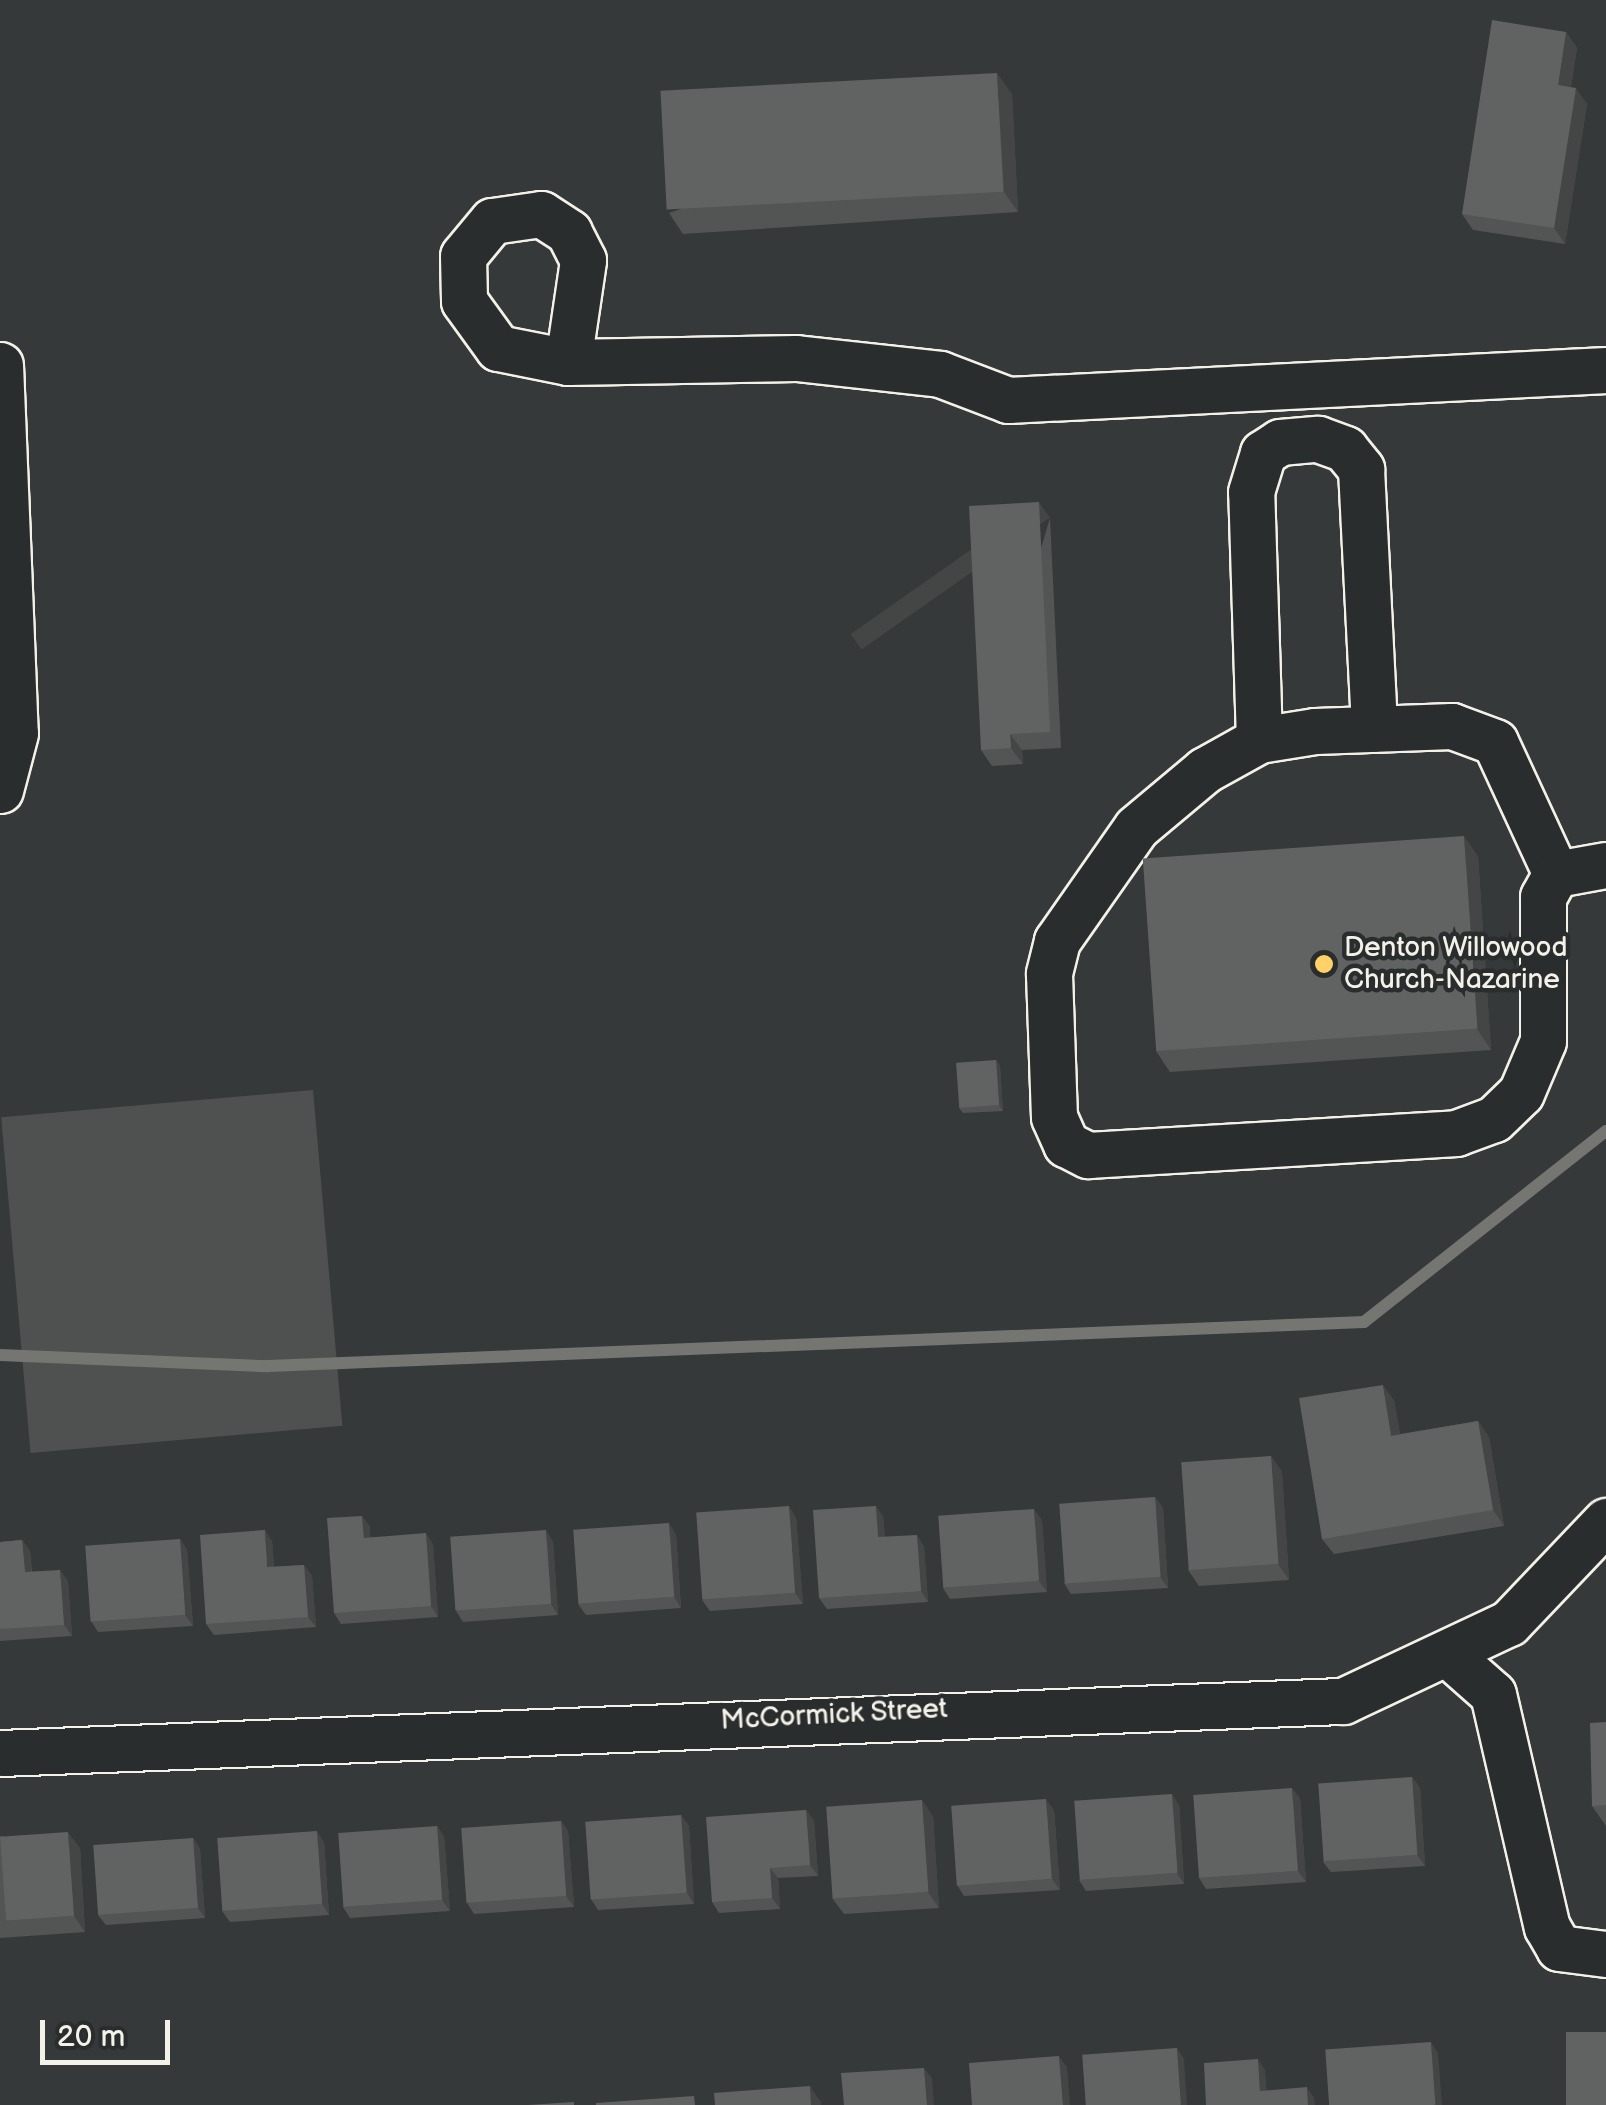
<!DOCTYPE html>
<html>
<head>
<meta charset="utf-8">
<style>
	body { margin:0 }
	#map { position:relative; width:1606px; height:2105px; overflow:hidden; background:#363939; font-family:"Balsamiq Sans",sans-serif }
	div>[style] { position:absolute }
	.green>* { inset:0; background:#4e514f; transform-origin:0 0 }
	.stream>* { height:12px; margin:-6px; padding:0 6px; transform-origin:6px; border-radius:6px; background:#757572 }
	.roads { filter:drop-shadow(2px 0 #f4f1e8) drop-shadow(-2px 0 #f4f1e8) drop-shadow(0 2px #f4f1e8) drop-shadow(0 -2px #f4f1e8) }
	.minor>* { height:45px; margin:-22.5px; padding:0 22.5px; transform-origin:22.5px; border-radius:22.5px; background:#2a2d2e }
	.wall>* { inset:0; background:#535554 }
	.shaded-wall>* { inset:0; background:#444545; transform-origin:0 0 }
	.building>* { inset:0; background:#616362; transform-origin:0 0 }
	.dots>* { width:28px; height:28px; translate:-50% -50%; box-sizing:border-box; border:5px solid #2a2d2e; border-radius:50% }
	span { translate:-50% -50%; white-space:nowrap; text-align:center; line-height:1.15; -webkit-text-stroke:9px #2a2d2e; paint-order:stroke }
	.poi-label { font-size:28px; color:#f4f1e8 }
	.left { translate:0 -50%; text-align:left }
	.street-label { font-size:28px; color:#f4f1e8 }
	.scale { position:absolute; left:40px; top:2020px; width:130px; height:45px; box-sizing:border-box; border:5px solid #f4f1e8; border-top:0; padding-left:12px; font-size:30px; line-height:35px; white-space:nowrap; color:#f4f1e8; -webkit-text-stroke:8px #2a2d2e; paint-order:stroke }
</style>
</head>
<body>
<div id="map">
	<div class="green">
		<div style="left:313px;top:1090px;width:337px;height:313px;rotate:85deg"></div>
	</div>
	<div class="stream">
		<div style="left:0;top:1355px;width:268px;rotate:2.4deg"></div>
		<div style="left:268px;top:1366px;width:1097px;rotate:-2.3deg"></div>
		<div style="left:1364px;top:1322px;width:308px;rotate:-38.3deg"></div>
	</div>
	<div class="roads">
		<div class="minor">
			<div style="left:568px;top:362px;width:103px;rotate:-81.6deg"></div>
			<div style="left:583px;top:260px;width:31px;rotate:-117deg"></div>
			<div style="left:569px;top:232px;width:33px;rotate:-147deg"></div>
			<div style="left:541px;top:214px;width:49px;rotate:171.9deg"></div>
			<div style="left:492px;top:221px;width:45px;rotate:129.6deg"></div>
			<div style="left:463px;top:256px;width:45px;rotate:88.7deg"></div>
			<div style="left:464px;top:301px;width:58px;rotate:54.1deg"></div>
			<div style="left:498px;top:348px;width:71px;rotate:11.3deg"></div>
			<div style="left:568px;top:362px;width:228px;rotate:-1deg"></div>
			<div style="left:796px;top:358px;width:145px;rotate:6.3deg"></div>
			<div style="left:940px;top:374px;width:73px;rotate:20.9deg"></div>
			<div style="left:1008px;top:400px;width:599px;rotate:-2.87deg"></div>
			<div style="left:0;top:365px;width:368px;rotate:87.7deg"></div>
			<div style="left:15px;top:733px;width:59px;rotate:104.7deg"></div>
			<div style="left:1259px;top:740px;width:248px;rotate:-91.8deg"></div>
			<div style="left:1251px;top:492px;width:41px;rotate:-72.9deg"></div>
			<div style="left:1263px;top:453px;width:20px;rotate:-33deg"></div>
			<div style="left:1280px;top:442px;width:38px;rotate:-5deg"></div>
			<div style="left:1318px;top:439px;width:29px;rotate:20deg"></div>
			<div style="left:1345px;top:449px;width:26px;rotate:51deg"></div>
			<div style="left:1361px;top:469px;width:260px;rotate:87.1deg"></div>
			<div style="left:1556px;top:874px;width:145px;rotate:-114.8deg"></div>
			<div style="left:1495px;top:742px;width:46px;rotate:-159.6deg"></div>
			<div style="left:1452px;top:726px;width:137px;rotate:177.9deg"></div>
			<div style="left:1315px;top:731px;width:57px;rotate:170.9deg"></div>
			<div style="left:1259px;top:740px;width:62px;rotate:150.9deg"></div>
			<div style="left:1205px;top:770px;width:90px;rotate:140deg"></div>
			<div style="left:1136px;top:828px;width:138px;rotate:125deg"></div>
			<div style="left:1057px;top:941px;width:34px;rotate:104deg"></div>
			<div style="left:1049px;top:974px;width:143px;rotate:88deg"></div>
			<div style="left:1054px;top:1117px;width:30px;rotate:66deg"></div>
			<div style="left:1066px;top:1144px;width:25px;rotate:27deg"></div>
			<div style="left:1088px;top:1155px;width:369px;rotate:-3.4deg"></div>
			<div style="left:1456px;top:1133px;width:40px;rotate:-20.2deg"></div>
			<div style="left:1494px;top:1119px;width:37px;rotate:-44deg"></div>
			<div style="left:1521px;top:1093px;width:56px;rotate:-67.1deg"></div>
			<div style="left:1543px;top:1041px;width:144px;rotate:-90deg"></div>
			<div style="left:1543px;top:897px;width:26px;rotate:-61deg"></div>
			<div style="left:1556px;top:874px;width:51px;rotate:-10.2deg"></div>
			<div style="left:1450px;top:1656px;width:57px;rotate:41.5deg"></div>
			<div style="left:1493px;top:1694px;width:239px;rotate:77deg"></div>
			<div style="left:1547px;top:1927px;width:24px;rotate:60deg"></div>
			<div style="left:1559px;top:1948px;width:47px;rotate:7.3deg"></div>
			<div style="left:0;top:1753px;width:1344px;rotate:-2.22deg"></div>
			<div style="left:1343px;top:1701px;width:183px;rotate:-25.2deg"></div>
			<div style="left:1509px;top:1623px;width:141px;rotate:-46.4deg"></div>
		</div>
	</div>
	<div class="wall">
		<div style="clip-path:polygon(1566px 32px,1577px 48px,1571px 87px,1587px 104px,1565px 244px,1473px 230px,1462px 214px)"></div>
		<div style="clip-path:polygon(1012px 94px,1018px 212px,683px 234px,669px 213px)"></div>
		<div style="clip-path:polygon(1050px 518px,1061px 748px,1022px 750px,1023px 764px,992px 766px,981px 750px)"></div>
		<div style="clip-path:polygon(1478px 856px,1491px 1050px,1170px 1072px,1156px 1051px)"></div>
		<div style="clip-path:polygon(996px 1060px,1000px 1066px,1003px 1111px,963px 1113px,959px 1108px)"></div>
		<div style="clip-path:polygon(1394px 1400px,1400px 1434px,1478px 1421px,1489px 1437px,1504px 1526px,1334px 1554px,1322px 1539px)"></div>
		<div style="clip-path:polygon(1271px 1456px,1282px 1472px,1289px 1580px,1199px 1586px,1188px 1570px)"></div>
		<div style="clip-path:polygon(1155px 1497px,1163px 1508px,1168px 1588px,1071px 1594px,1064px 1583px)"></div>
		<div style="clip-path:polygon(883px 1516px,885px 1537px,924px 1546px,928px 1602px,827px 1609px,819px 1598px)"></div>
		<div style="clip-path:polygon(796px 1517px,803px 1604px,710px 1611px,702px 1600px)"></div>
		<div style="clip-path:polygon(1042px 1520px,1047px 1592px,950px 1599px,943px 1588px)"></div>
		<div style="clip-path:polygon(370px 1526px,370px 1537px,433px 1544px,438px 1617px,341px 1624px,334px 1613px)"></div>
		<div style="clip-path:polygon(676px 1534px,681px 1608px,586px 1615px,578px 1604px)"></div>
		<div style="clip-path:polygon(180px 1539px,187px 1550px,193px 1626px,98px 1632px,91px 1621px)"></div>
		<div style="clip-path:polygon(22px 1540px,30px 1551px,32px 1572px,68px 1581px,72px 1636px,0 1641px,0 1542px)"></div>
		<div style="clip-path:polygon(272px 1541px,274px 1567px,304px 1565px,312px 1576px,316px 1627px,214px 1635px,206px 1624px)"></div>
		<div style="clip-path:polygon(553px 1541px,558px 1615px,463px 1622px,456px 1611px)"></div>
		<div style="clip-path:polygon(1606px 1722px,1606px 1826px,1592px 1806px)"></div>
		<div style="clip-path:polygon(1412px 1777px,1420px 1788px,1425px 1866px,1331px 1872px,1323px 1862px)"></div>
		<div style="clip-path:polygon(1300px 1798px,1306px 1882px,1206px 1889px,1199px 1878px)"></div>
		<div style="clip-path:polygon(1179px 1805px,1184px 1884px,1086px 1891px,1079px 1880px)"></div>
		<div style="clip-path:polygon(806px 1810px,814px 1821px,818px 1876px,778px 1878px,780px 1909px,719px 1913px,712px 1902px)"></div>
		<div style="clip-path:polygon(1054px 1810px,1060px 1890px,964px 1896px,957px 1885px)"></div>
		<div style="clip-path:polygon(681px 1815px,689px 1826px,694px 1904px,598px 1910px,591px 1899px)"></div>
		<div style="clip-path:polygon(933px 1816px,939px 1908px,844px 1914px,832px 1898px)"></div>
		<div style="clip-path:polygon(561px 1821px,568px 1831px,574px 1907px,474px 1914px,467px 1903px)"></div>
		<div style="clip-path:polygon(437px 1826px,444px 1837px,450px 1911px,350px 1918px,343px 1907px)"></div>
		<div style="clip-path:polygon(0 1836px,80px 1848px,85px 1932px,0 1938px)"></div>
		<div style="clip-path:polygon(193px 1838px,200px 1849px,205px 1918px,106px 1925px,98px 1915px)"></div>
		<div style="clip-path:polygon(324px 1842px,329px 1915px,230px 1922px,222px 1911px)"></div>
	</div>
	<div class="shaded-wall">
		<div style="clip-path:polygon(1566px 32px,1577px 48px,1569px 101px,1558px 85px)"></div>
		<div style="clip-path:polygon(997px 73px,1012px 94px,1018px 212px,1004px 192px)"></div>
		<div style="clip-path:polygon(1576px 88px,1587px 104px,1565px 244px,1554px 228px)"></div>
		<div style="left:1039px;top:502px;width:19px;height:230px;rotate:55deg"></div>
		<div style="clip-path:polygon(1010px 734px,1022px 750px,1023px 764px,1011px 748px)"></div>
		<div style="clip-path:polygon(1464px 836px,1478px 856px,1491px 1050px,1477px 1029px)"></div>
		<div style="clip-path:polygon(996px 1060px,1000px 1066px,1003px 1111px,999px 1105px)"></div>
		<div style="clip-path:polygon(1383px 1385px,1394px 1400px,1403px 1452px,1391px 1436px)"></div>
		<div style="clip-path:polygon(1478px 1421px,1489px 1437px,1504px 1526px,1493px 1510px)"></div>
		<div style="clip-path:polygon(1271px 1456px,1282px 1472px,1289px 1580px,1278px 1564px)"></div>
		<div style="clip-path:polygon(1155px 1497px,1163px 1508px,1168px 1588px,1160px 1577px)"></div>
		<div style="clip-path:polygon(789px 1506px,796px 1517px,803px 1604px,795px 1593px)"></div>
		<div style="clip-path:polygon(876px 1506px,883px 1516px,886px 1548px,878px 1537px)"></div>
		<div style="clip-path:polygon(1034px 1509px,1042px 1520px,1047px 1592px,1039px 1581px)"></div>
		<div style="clip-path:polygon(362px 1516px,370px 1526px,371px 1549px,364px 1538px)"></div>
		<div style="clip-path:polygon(669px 1523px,676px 1534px,681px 1608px,674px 1597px)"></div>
		<div style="clip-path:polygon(265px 1530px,272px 1541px,275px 1578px,267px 1567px)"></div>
		<div style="clip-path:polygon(546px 1530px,553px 1541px,558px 1615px,551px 1604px)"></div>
		<div style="clip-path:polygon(426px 1533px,433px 1544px,438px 1617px,431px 1606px)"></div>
		<div style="clip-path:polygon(917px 1535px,924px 1546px,928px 1602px,921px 1591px)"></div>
		<div style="clip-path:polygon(180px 1539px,187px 1550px,193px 1626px,185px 1615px)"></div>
		<div style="clip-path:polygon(22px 1540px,30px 1551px,32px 1583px,25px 1572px)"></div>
		<div style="clip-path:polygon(304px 1565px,312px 1576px,316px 1627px,308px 1617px)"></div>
		<div style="clip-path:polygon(60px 1570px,68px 1581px,72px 1636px,64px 1625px)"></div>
		<div style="clip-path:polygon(1412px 1777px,1420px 1788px,1425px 1866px,1417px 1855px)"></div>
		<div style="clip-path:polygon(1292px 1788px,1300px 1798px,1306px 1882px,1298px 1871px)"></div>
		<div style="clip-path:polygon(1172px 1794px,1179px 1805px,1184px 1884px,1177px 1873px)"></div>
		<div style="clip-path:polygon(1046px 1799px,1054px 1810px,1060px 1890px,1052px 1879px)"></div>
		<div style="clip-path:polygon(922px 1800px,933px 1816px,939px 1908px,928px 1892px)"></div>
		<div style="clip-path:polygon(806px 1810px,814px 1821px,818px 1876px,810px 1865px)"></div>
		<div style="clip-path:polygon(681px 1815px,689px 1826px,694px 1904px,687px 1893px)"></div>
		<div style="clip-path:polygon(561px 1821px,568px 1831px,574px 1907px,566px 1896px)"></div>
		<div style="clip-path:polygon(437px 1826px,444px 1837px,450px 1911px,442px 1900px)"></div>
		<div style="clip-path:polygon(317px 1831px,324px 1842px,329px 1915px,322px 1904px)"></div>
		<div style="clip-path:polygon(68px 1832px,80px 1848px,85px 1932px,74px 1916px)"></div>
		<div style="clip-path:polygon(193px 1838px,200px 1849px,205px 1918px,198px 1908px)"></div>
		<div style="clip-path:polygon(770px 1868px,778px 1878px,780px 1909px,772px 1898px)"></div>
		<div style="clip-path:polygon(1431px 2042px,1438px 2053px,1442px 2105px,1435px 2105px)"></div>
		<div style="clip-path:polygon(1177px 2048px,1184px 2059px,1187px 2105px,1181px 2105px)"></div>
		<div style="clip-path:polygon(1059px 2056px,1067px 2067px,1070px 2105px,1063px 2105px)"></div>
		<div style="clip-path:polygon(1258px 2059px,1265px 2070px,1268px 2102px,1260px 2091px)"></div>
		<div style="clip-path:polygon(924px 2068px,932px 2078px,934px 2105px,927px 2105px)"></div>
		<div style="clip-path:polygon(810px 2086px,821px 2102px,821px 2105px,811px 2105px)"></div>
		<div style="clip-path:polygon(1307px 2087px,1314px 2098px,1315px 2105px,1308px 2105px)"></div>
	</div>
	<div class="building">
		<div style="clip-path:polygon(1492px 20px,1566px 32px,1558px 85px,1576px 88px,1554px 228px,1462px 214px)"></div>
		<div style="left:997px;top:73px;width:119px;height:337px;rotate:87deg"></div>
		<div style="clip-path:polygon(1039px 502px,1050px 732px,1010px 734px,1011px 748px,981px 750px,969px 506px)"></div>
		<div style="left:1464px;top:836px;width:193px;height:322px;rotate:86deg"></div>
		<div style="left:996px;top:1060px;width:45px;height:40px;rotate:86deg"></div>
		<div style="clip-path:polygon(1383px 1385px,1391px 1436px,1478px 1421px,1493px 1510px,1322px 1539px,1299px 1398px)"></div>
		<div style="left:1271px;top:1456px;width:108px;height:90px;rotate:86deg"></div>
		<div style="left:1155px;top:1497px;width:80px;height:96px;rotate:86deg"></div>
		<div style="left:789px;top:1506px;width:87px;height:93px;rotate:86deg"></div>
		<div style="clip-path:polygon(876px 1506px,878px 1537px,917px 1535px,921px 1591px,819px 1598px,813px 1510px)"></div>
		<div style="left:1034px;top:1509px;width:72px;height:96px;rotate:86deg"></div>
		<div style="clip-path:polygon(362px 1516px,364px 1538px,426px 1533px,431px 1606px,334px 1613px,327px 1518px)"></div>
		<div style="left:669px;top:1523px;width:74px;height:96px;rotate:86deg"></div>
		<div style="clip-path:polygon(265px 1530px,267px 1567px,304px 1565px,308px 1617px,206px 1624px,200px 1535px)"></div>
		<div style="left:546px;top:1530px;width:74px;height:96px;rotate:86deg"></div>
		<div style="left:180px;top:1539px;width:76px;height:95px;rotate:86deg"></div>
		<div style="clip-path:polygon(22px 1540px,25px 1572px,60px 1570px,64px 1625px,0 1629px,0 1542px)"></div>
		<div style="clip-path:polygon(1606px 1722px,1606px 1805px,1592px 1806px,1590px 1723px)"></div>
		<div style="left:1412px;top:1777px;width:78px;height:94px;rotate:86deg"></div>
		<div style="left:1292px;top:1788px;width:83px;height:99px;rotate:86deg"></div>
		<div style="left:1172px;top:1794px;width:79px;height:98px;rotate:86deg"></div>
		<div style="left:1046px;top:1799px;width:80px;height:95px;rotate:86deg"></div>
		<div style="left:922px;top:1800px;width:92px;height:96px;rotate:86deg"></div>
		<div style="clip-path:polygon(806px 1810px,810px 1865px,770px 1868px,772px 1898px,712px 1902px,706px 1817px)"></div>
		<div style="left:681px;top:1815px;width:78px;height:96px;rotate:86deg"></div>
		<div style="left:561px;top:1821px;width:75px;height:100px;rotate:86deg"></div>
		<div style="left:437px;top:1826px;width:74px;height:99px;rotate:86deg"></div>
		<div style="left:317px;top:1831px;width:73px;height:100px;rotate:86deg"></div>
		<div style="left:68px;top:1832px;width:84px;height:68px;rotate:86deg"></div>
		<div style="left:193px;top:1838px;width:70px;height:100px;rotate:86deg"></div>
		<div style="left:1606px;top:2032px;width:73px;height:40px;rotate:90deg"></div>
		<div style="left:1431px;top:2042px;width:63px;height:106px;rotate:86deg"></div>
		<div style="left:1177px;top:2048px;width:57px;height:95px;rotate:86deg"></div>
		<div style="clip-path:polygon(1059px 2056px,1063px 2105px,972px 2105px,969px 2063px)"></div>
		<div style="clip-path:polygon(1258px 2059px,1260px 2091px,1307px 2087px,1308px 2105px,1206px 2105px,1204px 2063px)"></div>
		<div style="clip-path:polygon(924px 2068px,927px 2105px,844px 2105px,841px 2073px)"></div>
		<div style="clip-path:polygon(810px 2086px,811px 2105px,715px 2105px,714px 2093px)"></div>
		<div style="clip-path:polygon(694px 2096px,695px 2105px,596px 2105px,596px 2103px)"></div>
		<div style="clip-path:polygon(574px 2102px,574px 2105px,528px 2105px)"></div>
	</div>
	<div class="dots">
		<div style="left:1324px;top:964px;background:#ffd166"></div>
	</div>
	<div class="poi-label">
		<span class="left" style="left:1344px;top:964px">Denton Willowood<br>Church-Nazarine</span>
	</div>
	<div class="street-label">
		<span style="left:834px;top:1715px;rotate:-3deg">McCormick Street</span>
	</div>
	<div class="scale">20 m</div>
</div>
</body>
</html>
